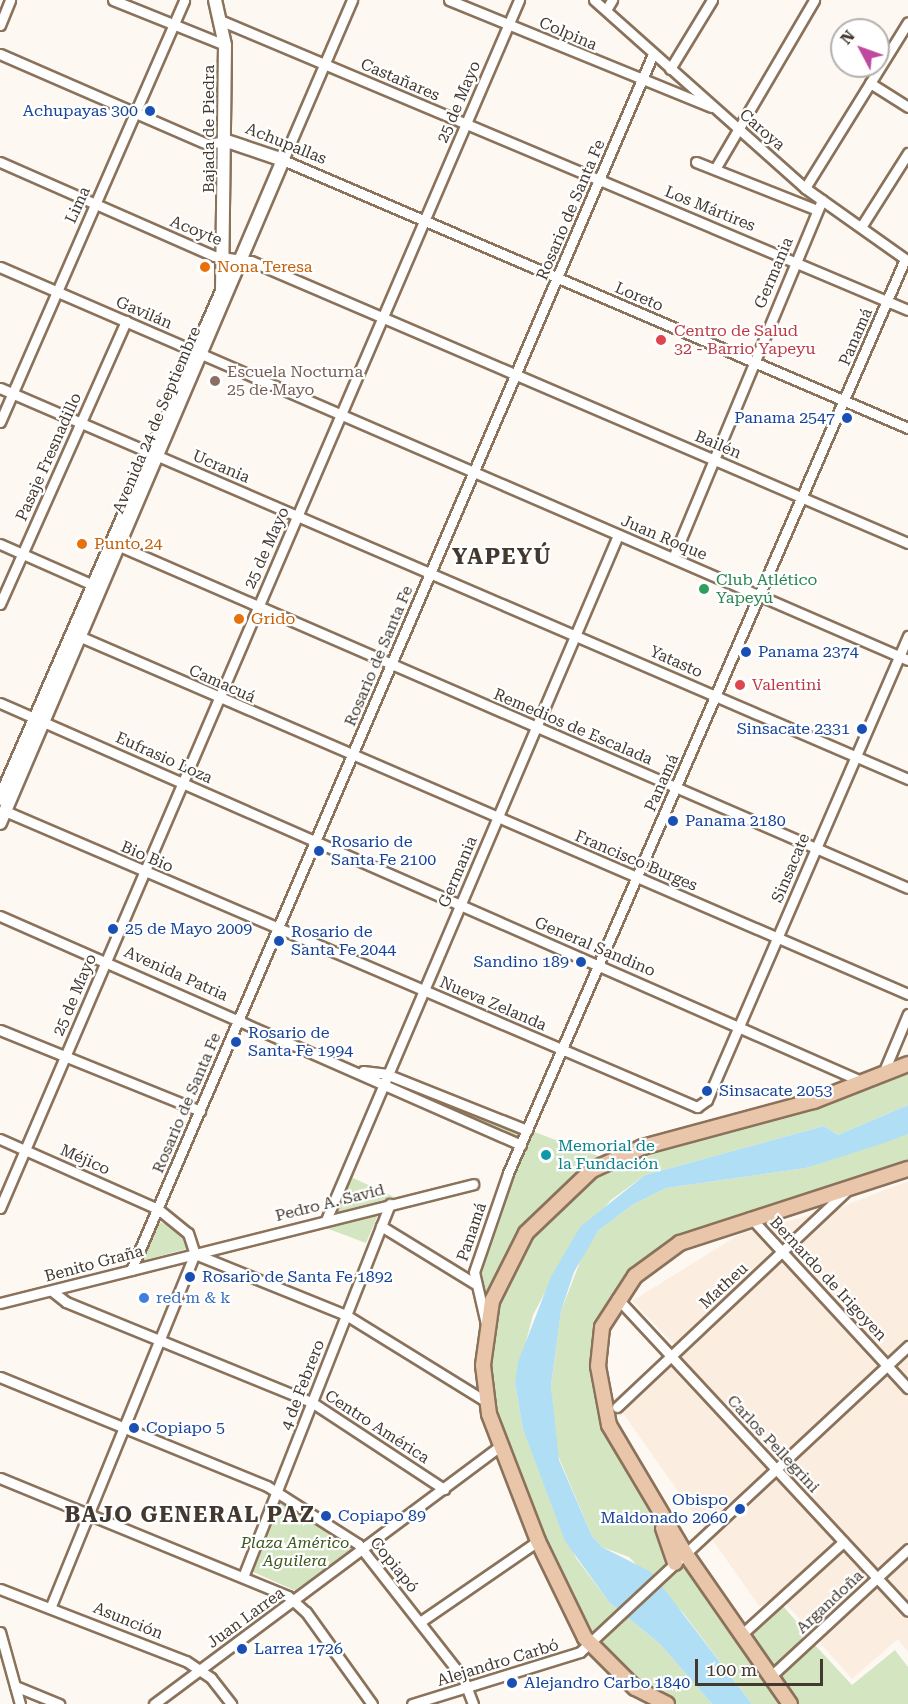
<!DOCTYPE html>
<html>
<head>
<meta charset="utf-8">
<style>
	body { margin:0 }
	#map { position:relative; width:908px; height:1704px; overflow:hidden; background:#fef8f3; font-family:"Roboto Serif",serif }
	div>[style] { position:absolute }
	.built>* { inset:0; background:#fbeee1 }
	.green>* { inset:0; background:#d4e5c2 }
	.water>* { inset:0; background:#afdef5 }
	.roads { filter:drop-shadow(2px 0 #8a725b) drop-shadow(-2px 0 #8a725b) drop-shadow(0 2px #8a725b) drop-shadow(0 -2px #8a725b) }
	.minor>* { height:9px; margin:-4.5px; padding:0 4.5px; transform-origin:4.5px; border-radius:4.5px; background:#fff }
	.secondary>* { height:12px; margin:-6px; padding:0 6px; transform-origin:6px; border-radius:6px; background:#fff }
	.primary>* { height:14px; margin:-7px; padding:0 7px; transform-origin:7px; border-radius:7px; background:#e9c5a9 }
	.dots>* { width:16px; height:16px; translate:-50% -50%; box-sizing:border-box; border:3px solid #fff; border-radius:50% }
	span { translate:-50% -50%; white-space:nowrap; text-align:center; line-height:1.15; -webkit-text-stroke:4.5px #fff; paint-order:stroke }
	.street-label { font-size:16px; color:#43392f }
	.transit-label { font-size:16px; color:#164399 }
	.right { translate:-100% -50%; text-align:right }
	.left { translate:0 -50%; text-align:left }
	.food-label { font-size:16px; color:#c56008 }
	.health-label { font-size:16px; color:#be3a42 }
	.education-label { font-size:16px; color:#785e54 }
	.leisure-label { font-size:16px; color:#27864d }
	.culture-label { font-size:16px; color:#0d838f }
	.shop-label { font-size:16px; color:#366cbe }
	.park-label { font-size:16px; color:#3e561c; font-style:italic }
	.district-label { font-size:22px; color:#43392f; font-weight:700; letter-spacing:1.5px }
	.north { position:absolute; left:830px; top:18px; width:60px; height:60px; box-sizing:border-box; background:#fff; border:2px solid #b4b0ac; border-radius:50%; rotate:311deg; font-size:16px; font-weight:700; line-height:24px; text-align:center; color:#43392f }
	.north::after { content:''; display:block; margin:auto; width:21px; height:27px; background:#c0489e; clip-path:polygon(50% 0,100% 100%,50% 72%,0 100%) }
	.scale { position:absolute; left:695px; top:1659px; width:128px; height:27px; box-sizing:border-box; border:3px solid #43392f; border-top:0; padding-left:8px; font-size:18px; line-height:21px; white-space:nowrap; color:#43392f; -webkit-text-stroke:4px #fff; paint-order:stroke }
</style>
</head>
<body>
<div id="map">
	<div class="built">
		<div style="clip-path:polygon(908px 1181px,908px 1652px,898px 1639px,852px 1679px,786px 1604px,759px 1606px,622px 1412px,683px 1354px,632px 1301px,740px 1234px,841px 1207px)"></div>
	</div>
	<div class="green">
		<div style="clip-path:polygon(908px 1064px,908px 1105px,838px 1135px,824px 1126px,645px 1175px,611px 1200px,565px 1255px,533px 1315px,515px 1383px,523px 1429px,576px 1558px,609px 1602px,660px 1644px,712px 1704px,667px 1704px,589px 1644px,498px 1448px,483px 1341px,512px 1256px,592px 1170px)"></div>
		<div style="clip-path:polygon(386px 1080px,521px 1132px,518px 1139px,384px 1086px)"></div>
		<div style="clip-path:polygon(532px 1131px,606px 1159px,552px 1198px,523px 1231px,490px 1290px,483px 1290px,479px 1269px,488px 1242px)"></div>
		<div style="clip-path:polygon(908px 1134px,908px 1169px,656px 1257px,602px 1327px,609px 1425px,790px 1704px,752px 1704px,684px 1614px,629px 1557px,602px 1547px,592px 1536px,556px 1451px,551px 1386px,561px 1311px,585px 1249px,598px 1231px,632px 1205px,666px 1188px,806px 1168px)"></div>
		<div style="clip-path:polygon(351px 1177px,394px 1197px,335px 1213px)"></div>
		<div style="clip-path:polygon(380px 1210px,366px 1243px,326px 1228px)"></div>
		<div style="clip-path:polygon(157px 1221px,175px 1228px,190px 1248px,141px 1261px)"></div>
		<div style="clip-path:polygon(280px 1503px,353px 1548px,298px 1592px,251px 1571px)"></div>
		<div style="clip-path:polygon(783px 1606px,809px 1636px,773px 1669px,751px 1631px)"></div>
		<div style="clip-path:polygon(814px 1644px,852px 1685px,895px 1650px,908px 1667px,908px 1704px,798px 1704px,780px 1676px)"></div>
	</div>
	<div class="water">
		<div style="clip-path:polygon(908px 1105px,908px 1134px,887px 1142px,806px 1168px,666px 1188px,632px 1205px,598px 1231px,574px 1272px,561px 1311px,551px 1386px,559px 1460px,592px 1536px,602px 1547px,651px 1572px,752px 1704px,712px 1704px,660px 1644px,609px 1602px,565px 1541px,523px 1429px,515px 1383px,518px 1362px,551px 1277px,580px 1227px,645px 1175px,824px 1126px,838px 1135px)"></div>
	</div>
	<div class="roads">
		<div class="minor">
			<div style="left:113px;top:0;width:121px;rotate:21.9deg"></div>
			<div style="left:352px;top:0;width:174px;rotate:113.3deg"></div>
			<div style="left:283px;top:160px;width:680px;rotate:23.21deg"></div>
			<div style="left:449px;top:0;width:283px;rotate:22.2deg"></div>
			<div style="left:594px;top:0;width:283px;rotate:41.7deg"></div>
			<div style="left:805px;top:188px;width:126px;rotate:35.3deg"></div>
			<div style="left:606px;top:10px;width:12px;rotate:-59deg"></div>
			<div style="left:222px;top:21px;width:744px;rotate:22.84deg"></div>
			<div style="left:0;top:25px;width:27px;rotate:-68deg"></div>
			<div style="left:0;top:54px;width:226px;rotate:23.5deg"></div>
			<div style="left:207px;top:144px;width:20px;rotate:-9deg"></div>
			<div style="left:670px;top:69px;width:81px;rotate:-58.7deg"></div>
			<div style="left:870px;top:83px;width:45px;rotate:32.3deg"></div>
			<div style="left:0;top:162px;width:234px;rotate:23.7deg"></div>
			<div style="left:214px;top:256px;width:37px;rotate:8deg"></div>
			<div style="left:251px;top:261px;width:715px;rotate:23.23deg"></div>
			<div style="left:696px;top:162px;width:130px;rotate:21.6deg"></div>
			<div style="left:715px;top:169px;width:196px;rotate:-59.6deg"></div>
			<div style="left:805px;top:188px;width:195px;rotate:-58.2deg"></div>
			<div style="left:861px;top:227px;width:88px;rotate:-57.6deg"></div>
			<div style="left:0;top:267px;width:989px;rotate:23.4deg"></div>
			<div style="left:0;top:388px;width:989px;rotate:23.3deg"></div>
			<div style="left:0;top:422px;width:460px;rotate:-66.4deg"></div>
			<div style="left:0;top:544px;width:107px;rotate:23.7deg"></div>
			<div style="left:115px;top:544px;width:864px;rotate:23.45deg"></div>
			<div style="left:673px;top:558px;width:388px;rotate:-67.4deg"></div>
			<div style="left:0;top:604px;width:310px;rotate:-66deg"></div>
			<div style="left:81px;top:637px;width:901px;rotate:23.35deg"></div>
			<div style="left:0;top:703px;width:940px;rotate:23.7deg"></div>
			<div style="left:5px;top:811px;width:753px;rotate:23.16deg"></div>
			<div style="left:697px;top:1107px;width:12px;rotate:-35deg"></div>
			<div style="left:707px;top:1100px;width:506px;rotate:-66.58deg"></div>
			<div style="left:0;top:916px;width:569px;rotate:23.73deg"></div>
			<div style="left:0;top:1030px;width:216px;rotate:22deg"></div>
			<div style="left:363px;top:1071px;width:23px;rotate:7deg"></div>
			<div style="left:386px;top:1074px;width:152px;rotate:21.7deg"></div>
			<div style="left:884px;top:1071px;width:62px;rotate:-67.2deg"></div>
			<div style="left:0;top:1139px;width:173px;rotate:23.9deg"></div>
			<div style="left:158px;top:1209px;width:38px;rotate:39deg"></div>
			<div style="left:188px;top:1233px;width:22px;rotate:72deg"></div>
			<div style="left:0;top:1208px;width:1315px;rotate:-66.75deg"></div>
			<div style="left:750px;top:1217px;width:233px;rotate:47.3deg"></div>
			<div style="left:326px;top:1220px;width:745px;rotate:-66.91deg"></div>
			<div style="left:381px;top:1226px;width:109px;rotate:31.5deg"></div>
			<div style="left:195px;top:1254px;width:163px;rotate:22deg"></div>
			<div style="left:346px;top:1315px;width:166px;rotate:31.7deg"></div>
			<div style="left:131px;top:1270px;width:1323px;rotate:-66.77deg"></div>
			<div style="left:52px;top:1291px;width:18px;rotate:38deg"></div>
			<div style="left:66px;top:1302px;width:267px;rotate:22.2deg"></div>
			<div style="left:313px;top:1403px;width:157px;rotate:33.3deg"></div>
			<div style="left:617px;top:1298px;width:427px;rotate:47.1deg"></div>
			<div style="left:0;top:1303px;width:488px;rotate:-14.1deg"></div>
			<div style="left:486px;top:1324px;width:53px;rotate:-103deg"></div>
			<div style="left:474px;top:1272px;width:105px;rotate:-71deg"></div>
			<div style="left:508px;top:1173px;width:996px;rotate:-66.52deg"></div>
			<div style="left:0;top:1377px;width:288px;rotate:22.2deg"></div>
			<div style="left:267px;top:1486px;width:108px;rotate:32.5deg"></div>
			<div style="left:358px;top:1544px;width:170px;rotate:51.9deg"></div>
			<div style="left:463px;top:1678px;width:28px;rotate:69deg"></div>
			<div style="left:617px;top:1407px;width:313px;rotate:-43.3deg"></div>
			<div style="left:0;top:1478px;width:311px;rotate:22.3deg"></div>
			<div style="left:288px;top:1596px;width:24px;rotate:42deg"></div>
			<div style="left:306px;top:1612px;width:113px;rotate:54.3deg"></div>
			<div style="left:243px;top:1577px;width:401px;rotate:-68.5deg"></div>
			<div style="left:0;top:1589px;width:199px;rotate:21.2deg"></div>
			<div style="left:186px;top:1661px;width:30px;rotate:34deg"></div>
			<div style="left:211px;top:1678px;width:33px;rotate:52deg"></div>
			<div style="left:51px;top:1606px;width:380px;rotate:-67.8deg"></div>
			<div style="left:420px;top:1622px;width:143px;rotate:-34.5deg"></div>
			<div style="left:0;top:1632px;width:75px;rotate:74.5deg"></div>
			<div style="left:742px;top:1634px;width:137px;rotate:-42.3deg"></div>
			<div style="left:771px;top:1676px;width:187px;rotate:-42.8deg"></div>
			<div style="left:15px;top:1686px;width:48px;rotate:22.2deg"></div>
			<div style="left:154px;top:1704px;width:429px;rotate:-36.7deg"></div>
			<div style="left:412px;top:1704px;width:176px;rotate:-17.2deg"></div>
			<div style="left:580px;top:1652px;width:449px;rotate:-43deg"></div>
		</div>
		<div class="secondary">
			<div style="left:0;top:799px;width:554px;rotate:-66.39deg"></div>
			<div style="left:222px;top:291px;width:246px;rotate:-89.3deg"></div>
			<div style="left:225px;top:45px;width:46px;rotate:-102.5deg"></div>
			<div style="left:0;top:823px;width:721px;rotate:-66.88deg"></div>
			<div style="left:283px;top:160px;width:59px;rotate:-161.3deg"></div>
		</div>
		<div class="primary">
			<div style="left:663px;top:1528px;width:37px;rotate:71deg"></div>
			<div style="left:667px;top:1704px;width:36px;rotate:-153deg"></div>
			<div style="left:635px;top:1688px;width:71px;rotate:-135deg"></div>
			<div style="left:585px;top:1638px;width:108px;rotate:-115.9deg"></div>
			<div style="left:538px;top:1541px;width:136px;rotate:-111.1deg"></div>
			<div style="left:489px;top:1414px;width:49px;rotate:-97deg"></div>
			<div style="left:483px;top:1365px;width:65px;rotate:-82deg"></div>
			<div style="left:492px;top:1301px;width:76px;rotate:-63.4deg"></div>
			<div style="left:526px;top:1233px;width:91px;rotate:-43.7deg"></div>
			<div style="left:592px;top:1170px;width:56px;rotate:-24.3deg"></div>
			<div style="left:643px;top:1147px;width:177px;rotate:-15.1deg"></div>
			<div style="left:814px;top:1101px;width:101px;rotate:-21.5deg"></div>
			<div style="left:790px;top:1704px;width:184px;rotate:-124.8deg"></div>
			<div style="left:685px;top:1553px;width:149px;rotate:-120.7deg"></div>
			<div style="left:609px;top:1425px;width:60px;rotate:-100.6deg"></div>
			<div style="left:598px;top:1366px;width:39px;rotate:-84deg"></div>
			<div style="left:602px;top:1327px;width:61px;rotate:-57.1deg"></div>
			<div style="left:635px;top:1276px;width:56px;rotate:-36.3deg"></div>
			<div style="left:680px;top:1243px;width:240px;rotate:-18deg"></div>
		</div>
	</div>
	<div class="dots">
		<div style="left:150px;top:111px;background:#1a4fb4"></div>
		<div style="left:205px;top:267px;background:#e8710a"></div>
		<div style="left:661px;top:340px;background:#e0444e"></div>
		<div style="left:215px;top:381px;background:#8d6e63"></div>
		<div style="left:847px;top:418px;background:#1a4fb4"></div>
		<div style="left:82px;top:544px;background:#e8710a"></div>
		<div style="left:704px;top:589px;background:#2e9e5b"></div>
		<div style="left:239px;top:619px;background:#e8710a"></div>
		<div style="left:746px;top:652px;background:#1a4fb4"></div>
		<div style="left:740px;top:685px;background:#e0444e"></div>
		<div style="left:862px;top:729px;background:#1a4fb4"></div>
		<div style="left:673px;top:821px;background:#1a4fb4"></div>
		<div style="left:319px;top:851px;background:#1a4fb4"></div>
		<div style="left:113px;top:929px;background:#1a4fb4"></div>
		<div style="left:279px;top:941px;background:#1a4fb4"></div>
		<div style="left:581px;top:962px;background:#1a4fb4"></div>
		<div style="left:236px;top:1042px;background:#1a4fb4"></div>
		<div style="left:707px;top:1091px;background:#1a4fb4"></div>
		<div style="left:546px;top:1155px;background:#0f9aa8"></div>
		<div style="left:190px;top:1277px;background:#1a4fb4"></div>
		<div style="left:144px;top:1298px;background:#3f7fe0"></div>
		<div style="left:134px;top:1428px;background:#1a4fb4"></div>
		<div style="left:740px;top:1509px;background:#1a4fb4"></div>
		<div style="left:326px;top:1516px;background:#1a4fb4"></div>
		<div style="left:242px;top:1649px;background:#1a4fb4"></div>
		<div style="left:512px;top:1683px;background:#1a4fb4"></div>
	</div>
	<div class="street-label">
		<span style="left:568px;top:34px;rotate:23deg">Colpina</span>
		<span style="left:400px;top:80px;rotate:23deg">Castañares</span>
		<span style="left:459px;top:102px;rotate:-67deg">25 de Mayo</span>
		<span style="left:209px;top:129px;rotate:-90deg">Bajada de Piedra</span>
		<span style="left:762px;top:130px;rotate:41deg">Caroya</span>
		<span style="left:286px;top:144px;rotate:22deg">Achupallas</span>
		<span style="left:78px;top:205px;rotate:-66deg">Lima</span>
		<span style="left:710px;top:209px;rotate:22deg">Los Mártires</span>
		<span style="left:571px;top:210px;rotate:-67deg">Rosario de Santa Fe</span>
		<span style="left:196px;top:231px;rotate:22deg">Acoyte</span>
		<span style="left:774px;top:273px;rotate:-67deg">Germania</span>
		<span style="left:639px;top:297px;rotate:23deg">Loreto</span>
		<span style="left:144px;top:313px;rotate:23deg">Gavilán</span>
		<span style="left:856px;top:337px;rotate:-67deg">Panamá</span>
		<span style="left:157px;top:420px;rotate:-67deg">Avenida 24 de Septiembre</span>
		<span style="left:718px;top:445px;rotate:23deg">Bailén</span>
		<span style="left:49px;top:457px;rotate:-66deg">Pasaje Fresnadillo</span>
		<span style="left:221px;top:467px;rotate:23deg">Ucrania</span>
		<span style="left:664px;top:538px;rotate:23deg">Juan Roque</span>
		<span style="left:267px;top:548px;rotate:-66deg">25 de Mayo</span>
		<span style="left:379px;top:656px;rotate:-67deg">Rosario de Santa Fe</span>
		<span style="left:676px;top:662px;rotate:24deg">Yatasto</span>
		<span style="left:222px;top:684px;rotate:24deg">Camacuá</span>
		<span style="left:573px;top:727px;rotate:23deg">Remedios de Escalada</span>
		<span style="left:164px;top:758px;rotate:24deg">Eufrasio Loza</span>
		<span style="left:662px;top:783px;rotate:-66deg">Panamá</span>
		<span style="left:147px;top:857px;rotate:23deg">Bio Bio</span>
		<span style="left:636px;top:861px;rotate:23deg">Francisco Burges</span>
		<span style="left:791px;top:868px;rotate:-67deg">Sinsacate</span>
		<span style="left:458px;top:872px;rotate:-67deg">Germania</span>
		<span style="left:595px;top:947px;rotate:23deg">General Sandino</span>
		<span style="left:176px;top:974px;rotate:24deg">Avenida Patria</span>
		<span style="left:75px;top:995px;rotate:-67deg">25 de Mayo</span>
		<span style="left:493px;top:1004px;rotate:23deg">Nueva Zelanda</span>
		<span style="left:187px;top:1103px;rotate:-67deg">Rosario de Santa Fe</span>
		<span style="left:85px;top:1160px;rotate:24deg">Méjico</span>
		<span style="left:330px;top:1203px;rotate:-14deg">Pedro A. Savid</span>
		<span style="left:472px;top:1232px;rotate:-71deg">Panamá</span>
		<span style="left:94px;top:1264px;rotate:-15deg">Benito Graña</span>
		<span style="left:828px;top:1279px;rotate:47deg">Bernardo de Irigoyen</span>
		<span style="left:724px;top:1286px;rotate:-43deg">Matheu</span>
		<span style="left:303px;top:1385px;rotate:-69deg">4 de Febrero</span>
		<span style="left:377px;top:1427px;rotate:33deg">Centro América</span>
		<span style="left:773px;top:1444px;rotate:47deg">Carlos Pellegrini</span>
		<span style="left:394px;top:1565px;rotate:51deg">Copiapó</span>
		<span style="left:830px;top:1602px;rotate:-43deg">Argandoña</span>
		<span style="left:246px;top:1618px;rotate:-36deg">Juan Larrea</span>
		<span style="left:128px;top:1621px;rotate:22deg">Asunción</span>
		<span style="left:498px;top:1663px;rotate:-17deg">Alejandro Carbó</span>
	</div>
	<div class="transit-label">
		<span class="right" style="left:138px;top:111px">Achupayas 300</span>
		<span class="right" style="left:835px;top:418px">Panama 2547</span>
		<span class="left" style="left:758px;top:652px">Panama 2374</span>
		<span class="right" style="left:850px;top:729px">Sinsacate 2331</span>
		<span class="left" style="left:685px;top:821px">Panama 2180</span>
		<span class="left" style="left:331px;top:851px">Rosario de<br>Santa Fe 2100</span>
		<span class="left" style="left:125px;top:929px">25 de Mayo 2009</span>
		<span class="left" style="left:291px;top:941px">Rosario de<br>Santa Fe 2044</span>
		<span class="right" style="left:569px;top:962px">Sandino 189</span>
		<span class="left" style="left:248px;top:1042px">Rosario de<br>Santa Fe 1994</span>
		<span class="left" style="left:719px;top:1091px">Sinsacate 2053</span>
		<span class="left" style="left:202px;top:1277px">Rosario de Santa Fe 1892</span>
		<span class="left" style="left:146px;top:1428px">Copiapo 5</span>
		<span class="right" style="left:728px;top:1509px">Obispo<br>Maldonado 2060</span>
		<span class="left" style="left:338px;top:1516px">Copiapo 89</span>
		<span class="left" style="left:254px;top:1649px">Larrea 1726</span>
		<span class="left" style="left:524px;top:1683px">Alejandro Carbo 1840</span>
	</div>
	<div class="food-label">
		<span class="left" style="left:217px;top:267px">Nona Teresa</span>
		<span class="left" style="left:94px;top:544px">Punto 24</span>
		<span class="left" style="left:251px;top:619px">Grido</span>
	</div>
	<div class="health-label">
		<span class="left" style="left:674px;top:340px">Centro de Salud<br>32 - Barrio Yapeyu</span>
		<span class="left" style="left:752px;top:685px">Valentini</span>
	</div>
	<div class="education-label">
		<span class="left" style="left:227px;top:381px">Escuela Nocturna<br>25 de Mayo</span>
	</div>
	<div class="leisure-label">
		<span class="left" style="left:716px;top:589px">Club Atlético<br>Yapeyú</span>
	</div>
	<div class="culture-label">
		<span class="left" style="left:558px;top:1155px">Memorial de<br>la Fundación</span>
	</div>
	<div class="shop-label">
		<span class="left" style="left:156px;top:1298px">red m &amp; k</span>
	</div>
	<div class="park-label">
		<span style="left:295px;top:1552px">Plaza Américo<br>Aguilera</span>
	</div>
	<div class="district-label">
		<span style="left:502px;top:557px">YAPEYÚ</span>
		<span style="left:190px;top:1515px">BAJO GENERAL PAZ</span>
	</div>
	<div class="north">N</div>
	<div class="scale">100 m</div>
</div>
</body>
</html>
